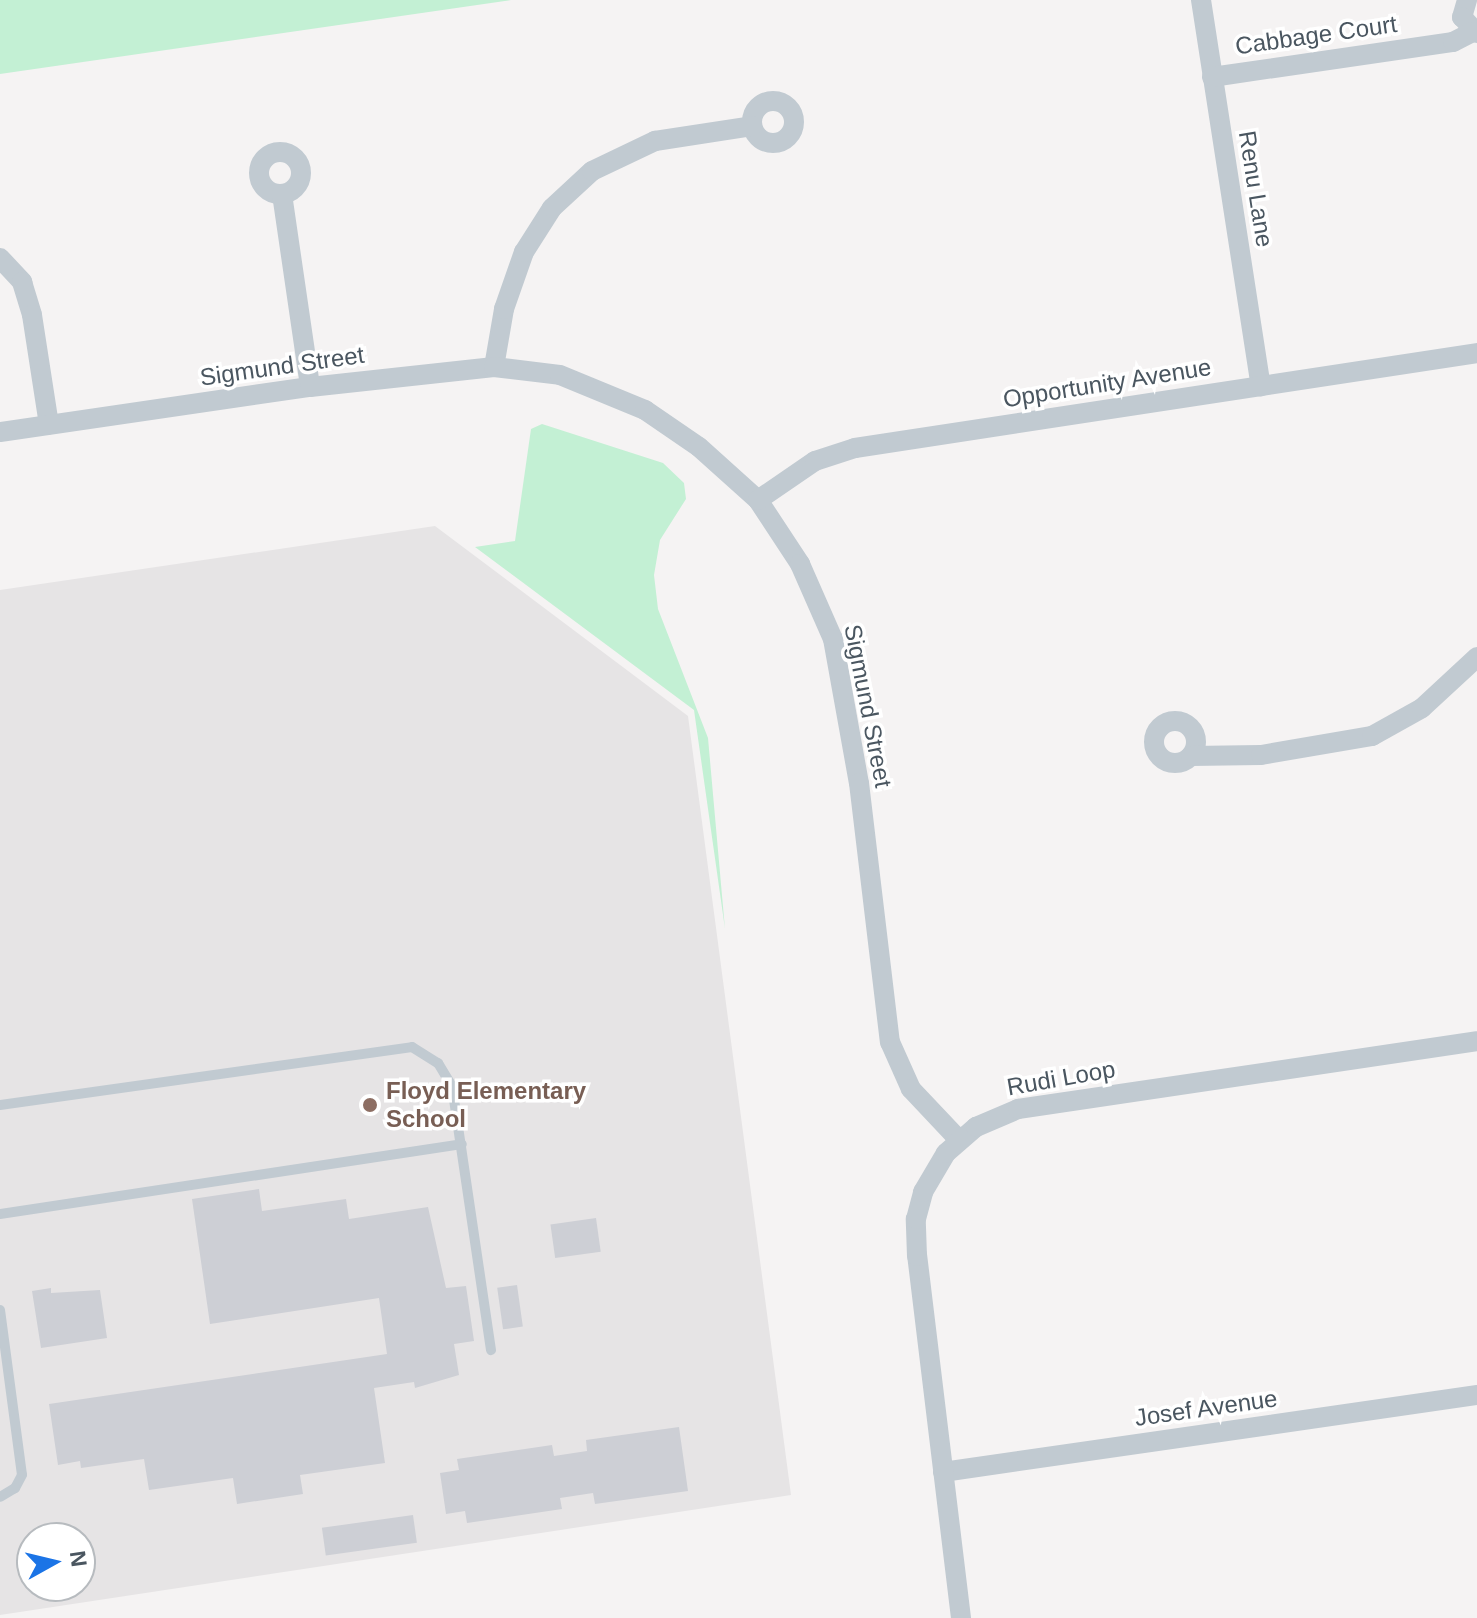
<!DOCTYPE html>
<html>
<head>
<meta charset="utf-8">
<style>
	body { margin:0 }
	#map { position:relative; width:1477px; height:1618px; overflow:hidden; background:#f5f3f3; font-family:Helvetica,sans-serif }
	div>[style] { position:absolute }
	.education>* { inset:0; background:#e6e4e5 }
	.green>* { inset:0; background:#c3f0d4 }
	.building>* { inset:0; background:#cdcfd5; transform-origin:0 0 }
	.lane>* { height:10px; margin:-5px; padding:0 5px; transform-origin:5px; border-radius:5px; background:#c1cad1 }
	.street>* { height:20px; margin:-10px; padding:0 10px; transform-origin:10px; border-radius:10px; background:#c1cad1 }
	.street>.ring { margin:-10px; padding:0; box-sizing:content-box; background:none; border:20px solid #c1cad1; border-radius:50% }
	.dots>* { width:22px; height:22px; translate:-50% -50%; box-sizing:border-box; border:4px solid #fff; border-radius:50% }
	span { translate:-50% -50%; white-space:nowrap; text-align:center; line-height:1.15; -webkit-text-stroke:7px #fff; paint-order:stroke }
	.street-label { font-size:24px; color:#4a5660 }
	.education-label { font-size:24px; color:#785e54; font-weight:700 }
	.left { translate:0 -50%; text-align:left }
	.north { position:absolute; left:16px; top:1522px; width:80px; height:80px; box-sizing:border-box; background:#fff; border:2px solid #b7bbbf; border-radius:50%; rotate:82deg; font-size:22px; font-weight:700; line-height:32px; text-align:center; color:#4a5660 }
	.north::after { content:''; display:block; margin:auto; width:28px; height:36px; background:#1b74e6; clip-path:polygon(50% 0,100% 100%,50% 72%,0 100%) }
</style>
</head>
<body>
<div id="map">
	<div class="education">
		<div style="clip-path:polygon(evenodd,435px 526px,688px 716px,791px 1495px,0 1615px,0 590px,435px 526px,32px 1538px,80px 1538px,80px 1586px,32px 1586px,32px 1538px)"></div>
	</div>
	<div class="green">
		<div style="clip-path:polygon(0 0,511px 0,0 74px)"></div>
		<div style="clip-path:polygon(542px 424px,663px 463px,684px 483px,686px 499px,660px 540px,654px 575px,658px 609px,708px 738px,725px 929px,694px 710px,475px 547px,515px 541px,531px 429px)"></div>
	</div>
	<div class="building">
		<div style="clip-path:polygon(259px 1189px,262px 1211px,346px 1199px,349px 1219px,428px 1207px,446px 1288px,466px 1286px,474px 1341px,454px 1344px,459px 1375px,415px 1388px,414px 1382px,374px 1388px,385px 1463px,300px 1475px,303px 1494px,237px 1504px,233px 1478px,149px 1490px,144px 1459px,81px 1468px,80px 1461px,58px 1465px,49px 1404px,387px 1354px,379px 1298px,210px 1324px,192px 1199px)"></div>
		<div style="left:596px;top:1218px;width:34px;height:46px;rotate:82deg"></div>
		<div style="left:517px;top:1285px;width:42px;height:20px;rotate:82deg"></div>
		<div style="clip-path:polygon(51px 1288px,51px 1293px,100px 1290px,107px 1338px,41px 1348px,32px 1291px)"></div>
		<div style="clip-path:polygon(679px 1427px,688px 1491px,595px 1504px,593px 1493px,560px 1498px,562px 1509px,467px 1523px,465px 1511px,446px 1514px,440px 1473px,459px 1470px,457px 1459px,552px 1445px,554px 1456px,587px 1451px,586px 1440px)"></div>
		<div style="left:413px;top:1515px;width:28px;height:92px;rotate:82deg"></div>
	</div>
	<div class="lane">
		<div style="left:0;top:1105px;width:416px;rotate:-8deg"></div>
		<div style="left:412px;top:1047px;width:31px;rotate:32deg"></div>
		<div style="left:438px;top:1063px;width:27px;rotate:59deg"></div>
		<div style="left:452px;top:1086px;width:267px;rotate:81.6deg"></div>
		<div style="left:0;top:1214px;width:467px;rotate:-8.6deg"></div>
		<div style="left:0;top:1310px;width:166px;rotate:82.4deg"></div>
		<div style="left:22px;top:1475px;width:15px;rotate:118deg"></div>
		<div style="left:15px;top:1488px;width:17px;rotate:149deg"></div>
	</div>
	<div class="street">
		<div style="left:1201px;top:0;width:391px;rotate:81.2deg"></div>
		<div style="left:1467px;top:0;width:18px;rotate:106deg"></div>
		<div style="left:1462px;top:17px;width:22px;rotate:47deg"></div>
		<div style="left:1212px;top:77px;width:244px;rotate:-8.3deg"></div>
		<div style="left:1453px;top:42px;width:22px;rotate:-27deg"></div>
		<div class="ring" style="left:752px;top:101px;width:22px;height:22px"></div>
		<div class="ring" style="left:259px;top:152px;width:22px;height:22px"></div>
		<div style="left:282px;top:194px;width:195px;rotate:81.7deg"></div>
		<div style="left:0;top:258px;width:33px;rotate:47deg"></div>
		<div style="left:22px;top:282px;width:34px;rotate:73deg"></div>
		<div style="left:32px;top:315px;width:111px;rotate:81.2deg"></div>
		<div style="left:494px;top:367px;width:59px;rotate:-80.2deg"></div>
		<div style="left:504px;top:309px;width:60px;rotate:-70.7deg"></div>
		<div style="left:524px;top:252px;width:52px;rotate:-57.5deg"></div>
		<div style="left:552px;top:208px;width:54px;rotate:-42.8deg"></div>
		<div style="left:592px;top:171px;width:70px;rotate:-25.5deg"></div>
		<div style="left:655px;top:141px;width:98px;rotate:-8.8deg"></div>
		<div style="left:0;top:432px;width:313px;rotate:-8.3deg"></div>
		<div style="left:310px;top:387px;width:185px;rotate:-6.2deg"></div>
		<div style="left:494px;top:367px;width:66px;rotate:6.9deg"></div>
		<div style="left:560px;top:375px;width:92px;rotate:22.4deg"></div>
		<div style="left:645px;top:410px;width:65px;rotate:34.4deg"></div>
		<div style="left:699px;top:447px;width:79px;rotate:41.9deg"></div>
		<div style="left:758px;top:500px;width:77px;rotate:56.7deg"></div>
		<div style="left:800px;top:564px;width:82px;rotate:66.3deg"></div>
		<div style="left:833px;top:639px;width:146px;rotate:79.8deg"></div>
		<div style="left:859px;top:783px;width:261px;rotate:83.2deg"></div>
		<div style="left:890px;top:1042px;width:51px;rotate:65.9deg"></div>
		<div style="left:911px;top:1089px;width:70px;rotate:46.7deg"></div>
		<div style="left:758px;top:500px;width:69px;rotate:-34.4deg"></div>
		<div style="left:815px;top:461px;width:42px;rotate:-18deg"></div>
		<div style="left:855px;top:448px;width:629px;rotate:-8.68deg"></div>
		<div class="ring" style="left:1154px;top:721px;width:22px;height:22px"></div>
		<div style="left:1191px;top:756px;width:70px;rotate:-0.8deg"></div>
		<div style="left:1261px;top:755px;width:113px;rotate:-9.7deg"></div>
		<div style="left:1372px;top:736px;width:57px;rotate:-29.2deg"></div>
		<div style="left:1422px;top:708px;width:75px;rotate:-42.8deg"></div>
		<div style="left:943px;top:1472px;width:540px;rotate:-8.21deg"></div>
		<div style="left:961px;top:1618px;width:365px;rotate:-96.9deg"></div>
		<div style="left:917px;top:1256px;width:37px;rotate:-92deg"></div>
		<div style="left:916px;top:1219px;width:28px;rotate:-75deg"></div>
		<div style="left:923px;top:1192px;width:45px;rotate:-59.5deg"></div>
		<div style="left:946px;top:1153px;width:40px;rotate:-41deg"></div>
		<div style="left:976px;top:1127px;width:46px;rotate:-23.2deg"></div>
		<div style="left:1018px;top:1109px;width:464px;rotate:-8.4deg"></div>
	</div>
	<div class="dots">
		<div style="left:370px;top:1105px;background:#8d6e63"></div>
	</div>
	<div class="street-label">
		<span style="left:1316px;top:35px;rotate:-8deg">Cabbage Court</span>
		<span style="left:1256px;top:189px;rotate:81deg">Renu Lane</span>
		<span style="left:282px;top:366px;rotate:-8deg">Sigmund Street</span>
		<span style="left:1107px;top:383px;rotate:-9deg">Opportunity Avenue</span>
		<span style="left:868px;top:706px;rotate:79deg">Sigmund Street</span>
		<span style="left:1061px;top:1078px;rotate:-10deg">Rudi Loop</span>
		<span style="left:1206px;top:1408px;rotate:-8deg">Josef Avenue</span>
	</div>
	<div class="education-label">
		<span class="left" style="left:386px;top:1105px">Floyd Elementary<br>School</span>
	</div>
	<div class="north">N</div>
</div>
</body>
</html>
